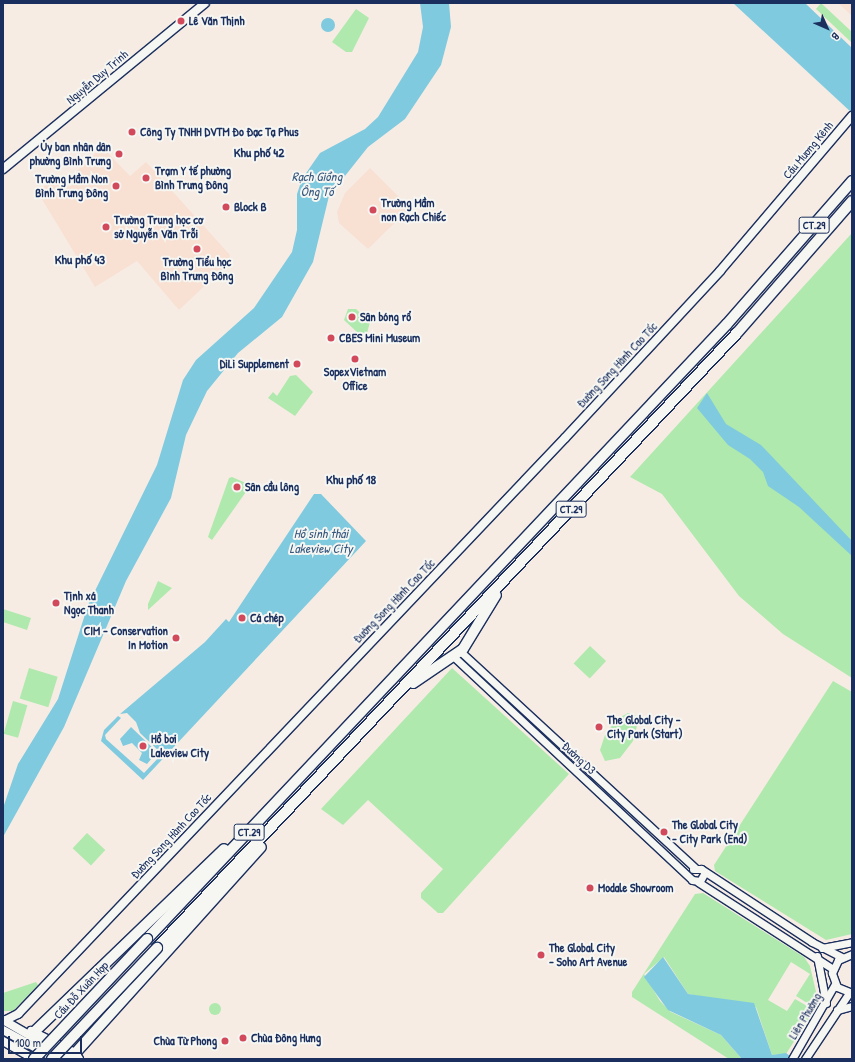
<!DOCTYPE html>
<html>
<head>
<meta charset="utf-8">
<style>
	body { margin:0 }
	#map { position:relative; width:855px; height:1062px; overflow:hidden; background:#f7ece4; font-family:"Patrick Hand",sans-serif }
	div>[style] { position:absolute }
	.built>* { inset:0; background:#f8e0d3 }
	.green>* { inset:0; background:#afe9ad; transform-origin:0 0 }
	.round { border-radius:50% }
	.water>* { inset:0; background:#7fcadf }
	.roads { filter:drop-shadow(1px 0 #1b2f5e) drop-shadow(-1px 0 #1b2f5e) drop-shadow(0 1px #1b2f5e) drop-shadow(0 -1px #1b2f5e) }
	.minor>* { height:7px; margin:-3.5px; padding:0 3.5px; transform-origin:3.5px; border-radius:3.5px; background:#f6f6f2 }
	.major>* { height:8px; margin:-4px; padding:0 4px; transform-origin:4px; border-radius:4px; background:#f6f6f2 }
	.highway>* { height:10px; margin:-5px; padding:0 5px; transform-origin:5px; border-radius:5px; background:#f6f6f2 }
	.bridges { filter:drop-shadow(1px 0 #1b2f5e) drop-shadow(-1px 0 #1b2f5e) drop-shadow(0 1px #1b2f5e) drop-shadow(0 -1px #1b2f5e) }
	.highway-bridge>* { height:10px; margin:-5px; padding:0 5px; transform-origin:5px; border-radius:5px; background:#f6f6f2 }
	.dots>* { width:11px; height:11px; translate:-50% -50%; box-sizing:border-box; border:2px solid #f6f6f2; border-radius:50% }
	span { translate:-50% -50%; white-space:nowrap; text-align:center; line-height:1.15; -webkit-text-stroke:4px #f6f6f2; paint-order:stroke }
	.shield-label span { padding:1px 3px; background:#f6f6f2; border:1px solid; border-radius:3px; -webkit-text-stroke-width:0 }
	.shield-label { font-size:11px; color:#1b2f5e; font-weight:700 }
	.poi-label { font-size:12px; color:#1b2f5e; font-weight:700 }
	.left { translate:0 -50%; text-align:left }
	.right { translate:-100% -50%; text-align:right }
	.street-label { font-size:12px; color:#1b2f5e }
	.neighbourhood-label { font-size:13px; color:#1b2f5e; font-weight:700 }
	.water-label { font-size:13px; color:#34567e; font-style:italic }
	.frame { position:absolute; inset:0; border:4px solid #1b2f5e; pointer-events:none }
	.north { position:absolute; left:807px; top:8px; width:40px; height:40px; -webkit-text-stroke:3px #f6f6f2; paint-order:stroke; rotate:135deg; font-size:11px; font-weight:700; line-height:16px; text-align:center; color:#1b2f5e }
	.north::after { content:''; display:block; margin:auto; width:14px; height:18px; background:#1b2f5e; clip-path:polygon(50% 0,100% 100%,50% 72%,0 100%) }
	.scale { position:absolute; left:8px; top:1036px; width:74px; height:18px; box-sizing:border-box; border:2px solid #1b2f5e; border-top:0; padding-left:5px; font-size:12px; line-height:14px; white-space:nowrap; color:#1b2f5e; -webkit-text-stroke:3px #f6f6f2; paint-order:stroke }
</style>
</head>
<body>
<div id="map">
	<div class="built">
		<div style="clip-path:polygon(838px 3px,852px 3px,852px 16px)"></div>
		<div style="clip-path:polygon(102px 147px,130px 176px,146px 162px,230px 255px,229px 263px,179px 310px,137px 261px,95px 287px,37px 191px,60px 176px,69px 187px,81px 179px,75px 173px)"></div>
		<div style="clip-path:polygon(370px 168px,410px 208px,368px 249px,339px 223px,337px 212px,345px 193px)"></div>
	</div>
	<div class="green">
		<div style="clip-path:polygon(821px 3px,852px 32px,852px 43px,816px 9px)"></div>
		<div style="clip-path:polygon(356px 9px,369px 18px,352px 52px,346px 52px,332px 42px)"></div>
		<div style="clip-path:polygon(852px 233px,852px 678px,783px 634px,739px 596px,662px 494px,630px 477px)"></div>
		<div style="clip-path:polygon(348px 309px,356px 309px,370px 322px,367px 333px,358px 333px,344px 320px)"></div>
		<div style="clip-path:polygon(296px 375px,313px 392px,295px 416px,268px 398px,273px 392px,277px 396px,290px 376px)"></div>
		<div style="clip-path:polygon(232px 477px,248px 484px,248px 489px,212px 540px,208px 537px,229px 478px)"></div>
		<div style="clip-path:polygon(158px 581px,172px 588px,148px 610px,148px 604px)"></div>
		<div style="clip-path:polygon(3px 609px,31px 618px,27px 630px,3px 622px)"></div>
		<div style="left:590px;top:646px;width:22px;height:24px;rotate:43deg"></div>
		<div style="left:29px;top:668px;width:30px;height:32px;rotate:17deg"></div>
		<div style="clip-path:polygon(452px 668px,569px 774px,443px 913px,438px 913px,421px 898px,421px 893px,443px 869px,368px 800px,343px 825px,321px 809px)"></div>
		<div style="clip-path:polygon(833px 681px,852px 692px,852px 934px,826px 940px,715px 871px,714px 865px)"></div>
		<div style="left:13px;top:701px;width:15px;height:34px;rotate:16deg"></div>
		<div style="clip-path:polygon(628px 713px,635px 715px,638px 722px,633px 741px,620px 758px,605px 761px,600px 750px,605px 735px,617px 719px)"></div>
		<div style="left:87px;top:833px;width:25px;height:21px;rotate:43deg"></div>
		<div style="clip-path:polygon(703px 893px,804px 957px,810px 966px,817px 996px,815px 1008px,796px 996px,810px 974px,791px 962px,768px 1000px,787px 1011px,795px 999px,814px 1010px,786px 1054px,772px 1055px,756px 1007px,688px 994px,664px 957px,644px 974px,660px 1001px,671px 1012px,721px 1035px,742px 1059px,729px 1059px,632px 997px,632px 992px,695px 894px)"></div>
		<div style="clip-path:polygon(36px 982px,38px 985px,13px 1011px,3px 1011px,3px 993px)"></div>
		<div class="round" style="left:209px;top:1003px;width:12px;height:12px"></div>
	</div>
	<div class="water">
		<div style="clip-path:polygon(420px 3px,449px 3px,451px 27px,441px 65px,405px 119px,368px 147px,329px 196px,313px 262px,282px 317px,238px 353px,207px 391px,186px 435px,171px 498px,126px 581px,64px 727px,3px 837px,3px 808px,18px 764px,58px 699px,88px 605px,157px 465px,183px 380px,196px 360px,254px 308px,292px 252px,297px 230px,297px 194px,302px 179px,320px 153px,365px 129px,378px 117px,418px 52px,423px 27px)"></div>
		<div style="clip-path:polygon(733px 3px,805px 3px,852px 48px,852px 113px)"></div>
		<div class="round" style="left:321px;top:18px;width:14px;height:14px"></div>
		<div style="clip-path:polygon(707px 393px,726px 424px,761px 445px,852px 541px,852px 556px,799px 507px,768px 486px,763px 472px,750px 459px,728px 445px,697px 408px)"></div>
		<div style="clip-path:polygon(314px 494px,321px 494px,366px 541px,143px 780px,101px 741px,104px 730px,118px 716px,121px 718px,105px 735px,106px 739px,144px 773px,162px 754px,140px 733px,136px 722px,127px 713px,120px 714px,205px 642px,226px 619px,229px 622px)"></div>
		<div style="clip-path:polygon(131px 727px,157px 752px,147px 764px,139px 760px,142px 753px,132px 743px,123px 746px,120px 739px)"></div>
		<div style="clip-path:polygon(663px 957px,688px 994px,754px 1003px,772px 1055px,786px 1053px,794px 1059px,742px 1059px,721px 1035px,668px 1010px,644px 977px)"></div>
	</div>
	<div class="roads">
		<div class="minor">
			<div style="left:461px;top:652px;width:318px;rotate:42.7deg"></div>
			<div style="left:454px;top:657px;width:326px;rotate:43.1deg"></div>
			<div style="left:692px;top:880px;width:8px;rotate:7deg"></div>
			<div style="left:700px;top:881px;width:8px;rotate:-60deg"></div>
			<div style="left:693px;top:869px;width:8px"></div>
			<div style="left:701px;top:869px;width:133px;rotate:33.3deg"></div>
			<div style="left:812px;top:942px;width:33px;rotate:27deg"></div>
			<div style="left:698px;top:882px;width:161px;rotate:32.8deg"></div>
			<div style="left:822px;top:948px;width:31px;rotate:-11deg"></div>
			<div style="left:817px;top:956px;width:48px;rotate:79.2deg"></div>
			<div style="left:852px;top:993px;width:16px;rotate:-158deg"></div>
			<div style="left:837px;top:987px;width:15px;rotate:-110deg"></div>
			<div style="left:832px;top:973px;width:14px;rotate:-65deg"></div>
			<div style="left:838px;top:960px;width:15px;rotate:-23deg"></div>
			<div style="left:837px;top:1010px;width:16px;rotate:-15deg"></div>
			<div style="left:792px;top:1059px;width:86px;rotate:-60.2deg"></div>
			<div style="left:805px;top:1059px;width:79px;rotate:-56.3deg"></div>
		</div>
		<div class="major">
			<div style="left:3px;top:169px;width:261px;rotate:-39.4deg"></div>
			<div style="left:3px;top:1020px;width:78px;rotate:30.2deg"></div>
			<div style="left:4px;top:1021px;width:16px;rotate:-27deg"></div>
			<div style="left:18px;top:1014px;width:794px;rotate:-46.48deg"></div>
			<div style="left:565px;top:438px;width:228px;rotate:-47.1deg"></div>
			<div style="left:720px;top:271px;width:204px;rotate:-49.6deg"></div>
			<div style="left:3px;top:1030px;width:60px;rotate:28.7deg"></div>
			<div style="left:31px;top:1031px;width:49px;rotate:26.6deg"></div>
			<div style="left:75px;top:1053px;width:7px;rotate:56deg"></div>
			<div style="left:3px;top:1041px;width:36px;rotate:30deg"></div>
		</div>
		<div class="highway">
			<div style="left:413px;top:683px;width:60px;rotate:-34.2deg"></div>
			<div style="left:463px;top:649px;width:63px;rotate:-58.6deg"></div>
			<div style="left:147px;top:939px;width:845px;rotate:-46.68deg"></div>
			<div style="left:727px;top:324px;width:190px;rotate:-48.8deg"></div>
			<div style="left:157px;top:948px;width:845px;rotate:-46.68deg"></div>
			<div style="left:737px;top:333px;width:175px;rotate:-48.9deg"></div>
			<div style="left:31px;top:1035px;width:268px;rotate:-43.9deg"></div>
			<div style="left:70px;top:1059px;width:285px;rotate:-48deg"></div>
		</div>
	</div>
	<div class="bridges">
		<div class="highway-bridge">
			<div style="left:34px;top:1059px;width:165px;rotate:-46.7deg"></div>
			<div style="left:52px;top:1059px;width:153px;rotate:-46.6deg"></div>
		</div>
	</div>
	<div class="dots">
		<div style="left:181px;top:21px;background:#d1495b"></div>
		<div style="left:132px;top:132px;background:#d1495b"></div>
		<div style="left:119px;top:154px;background:#d1495b"></div>
		<div style="left:146px;top:178px;background:#d1495b"></div>
		<div style="left:116px;top:186px;background:#d1495b"></div>
		<div style="left:226px;top:207px;background:#d1495b"></div>
		<div style="left:373px;top:210px;background:#d1495b"></div>
		<div style="left:106px;top:227px;background:#d1495b"></div>
		<div style="left:197px;top:249px;background:#d1495b"></div>
		<div style="left:352px;top:317px;background:#d1495b"></div>
		<div style="left:331px;top:338px;background:#d1495b"></div>
		<div style="left:355px;top:359px;background:#d1495b"></div>
		<div style="left:297px;top:364px;background:#d1495b"></div>
		<div style="left:237px;top:487px;background:#d1495b"></div>
		<div style="left:56px;top:603px;background:#d1495b"></div>
		<div style="left:242px;top:618px;background:#d1495b"></div>
		<div style="left:176px;top:638px;background:#d1495b"></div>
		<div style="left:599px;top:727px;background:#d1495b"></div>
		<div style="left:143px;top:746px;background:#d1495b"></div>
		<div style="left:664px;top:832px;background:#d1495b"></div>
		<div style="left:590px;top:888px;background:#d1495b"></div>
		<div style="left:541px;top:955px;background:#d1495b"></div>
		<div style="left:243px;top:1038px;background:#d1495b"></div>
		<div style="left:225px;top:1041px;background:#d1495b"></div>
	</div>
	<div class="shield-label">
		<span style="left:814px;top:225px">CT.29</span>
		<span style="left:571px;top:509px">CT.29</span>
		<span style="left:249px;top:832px">CT.29</span>
	</div>
	<div class="poi-label">
		<span class="left" style="left:189px;top:21px">Lê Văn Thịnh</span>
		<span class="left" style="left:140px;top:132px">Công Ty TNHH DVTM Đo Đạc Tạ Phus</span>
		<span class="right" style="left:111px;top:154px">Ủy ban nhân dân<br>phường Bình Trưng</span>
		<span class="left" style="left:155px;top:178px">Trạm Y tế phường<br>Bình Trưng Đông</span>
		<span class="right" style="left:108px;top:186px">Trường Mầm Non<br>Bình Trưng Đông</span>
		<span class="left" style="left:381px;top:210px">Trường Mầm<br>non Rạch Chiếc</span>
		<span class="left" style="left:234px;top:207px">Block B</span>
		<span class="left" style="left:114px;top:227px">Trường Trung học cơ<br>sở Nguyễn Văn Trỗi</span>
		<span style="left:197px;top:269px">Trường Tiểu học<br>Bình Trưng Đông</span>
		<span class="left" style="left:360px;top:317px">Sân bóng rổ</span>
		<span class="left" style="left:339px;top:338px">CBES Mini Museum</span>
		<span class="right" style="left:289px;top:364px">DiLi Supplement</span>
		<span style="left:355px;top:379px">SopexVietnam<br>Office</span>
		<span class="left" style="left:245px;top:487px">Sân cầu lông</span>
		<span class="left" style="left:64px;top:603px">Tịnh xá<br>Ngọc Thanh</span>
		<span class="left" style="left:250px;top:618px">Cá chép</span>
		<span class="right" style="left:168px;top:638px">CIM - Conservation<br>In Motion</span>
		<span class="left" style="left:607px;top:727px">The Global City -<br>City Park (Start)</span>
		<span class="left" style="left:151px;top:746px">Hồ bơi<br>Lakeview City</span>
		<span class="left" style="left:672px;top:832px">The Global City<br>- City Park (End)</span>
		<span class="left" style="left:598px;top:888px">Modale Showroom</span>
		<span class="left" style="left:549px;top:955px">The Global City<br>- Soho Art Avenue</span>
		<span class="left" style="left:251px;top:1038px">Chùa Đông Hưng</span>
		<span class="right" style="left:217px;top:1041px">Chùa Từ Phong</span>
	</div>
	<div class="street-label">
		<span style="left:97px;top:77px;rotate:-40deg">Nguyễn Duy Trinh</span>
		<span style="left:808px;top:150px;rotate:-50deg">Cầu Mương Kênh</span>
		<span style="left:617px;top:365px;rotate:-47deg">Đường Song Hành Cao Tốc</span>
		<span style="left:394px;top:601px;rotate:-46deg">Đường Song Hành Cao Tốc</span>
		<span style="left:579px;top:758px;rotate:43deg">Đường D3</span>
		<span style="left:171px;top:836px;rotate:-47deg">Đường Song Hành Cao Tốc</span>
		<span style="left:81px;top:990px;rotate:-47deg">Cầu Đỗ Xuân Hợp</span>
		<span style="left:805px;top:1016px;rotate:-59deg">Liên Phường</span>
	</div>
	<div class="neighbourhood-label">
		<span style="left:259px;top:152px">Khu phố 42</span>
		<span style="left:80px;top:259px">Khu phố 43</span>
		<span style="left:351px;top:479px">Khu phố 18</span>
	</div>
	<div class="water-label">
		<span style="left:317px;top:184px">Rạch Giồng<br>Ông Tố</span>
		<span style="left:321px;top:541px">Hồ sinh thái<br>Lakeview City</span>
	</div>
	<div class="frame"></div>
	<div class="north">B</div>
	<div class="scale">100 m</div>
</div>
</body>
</html>
